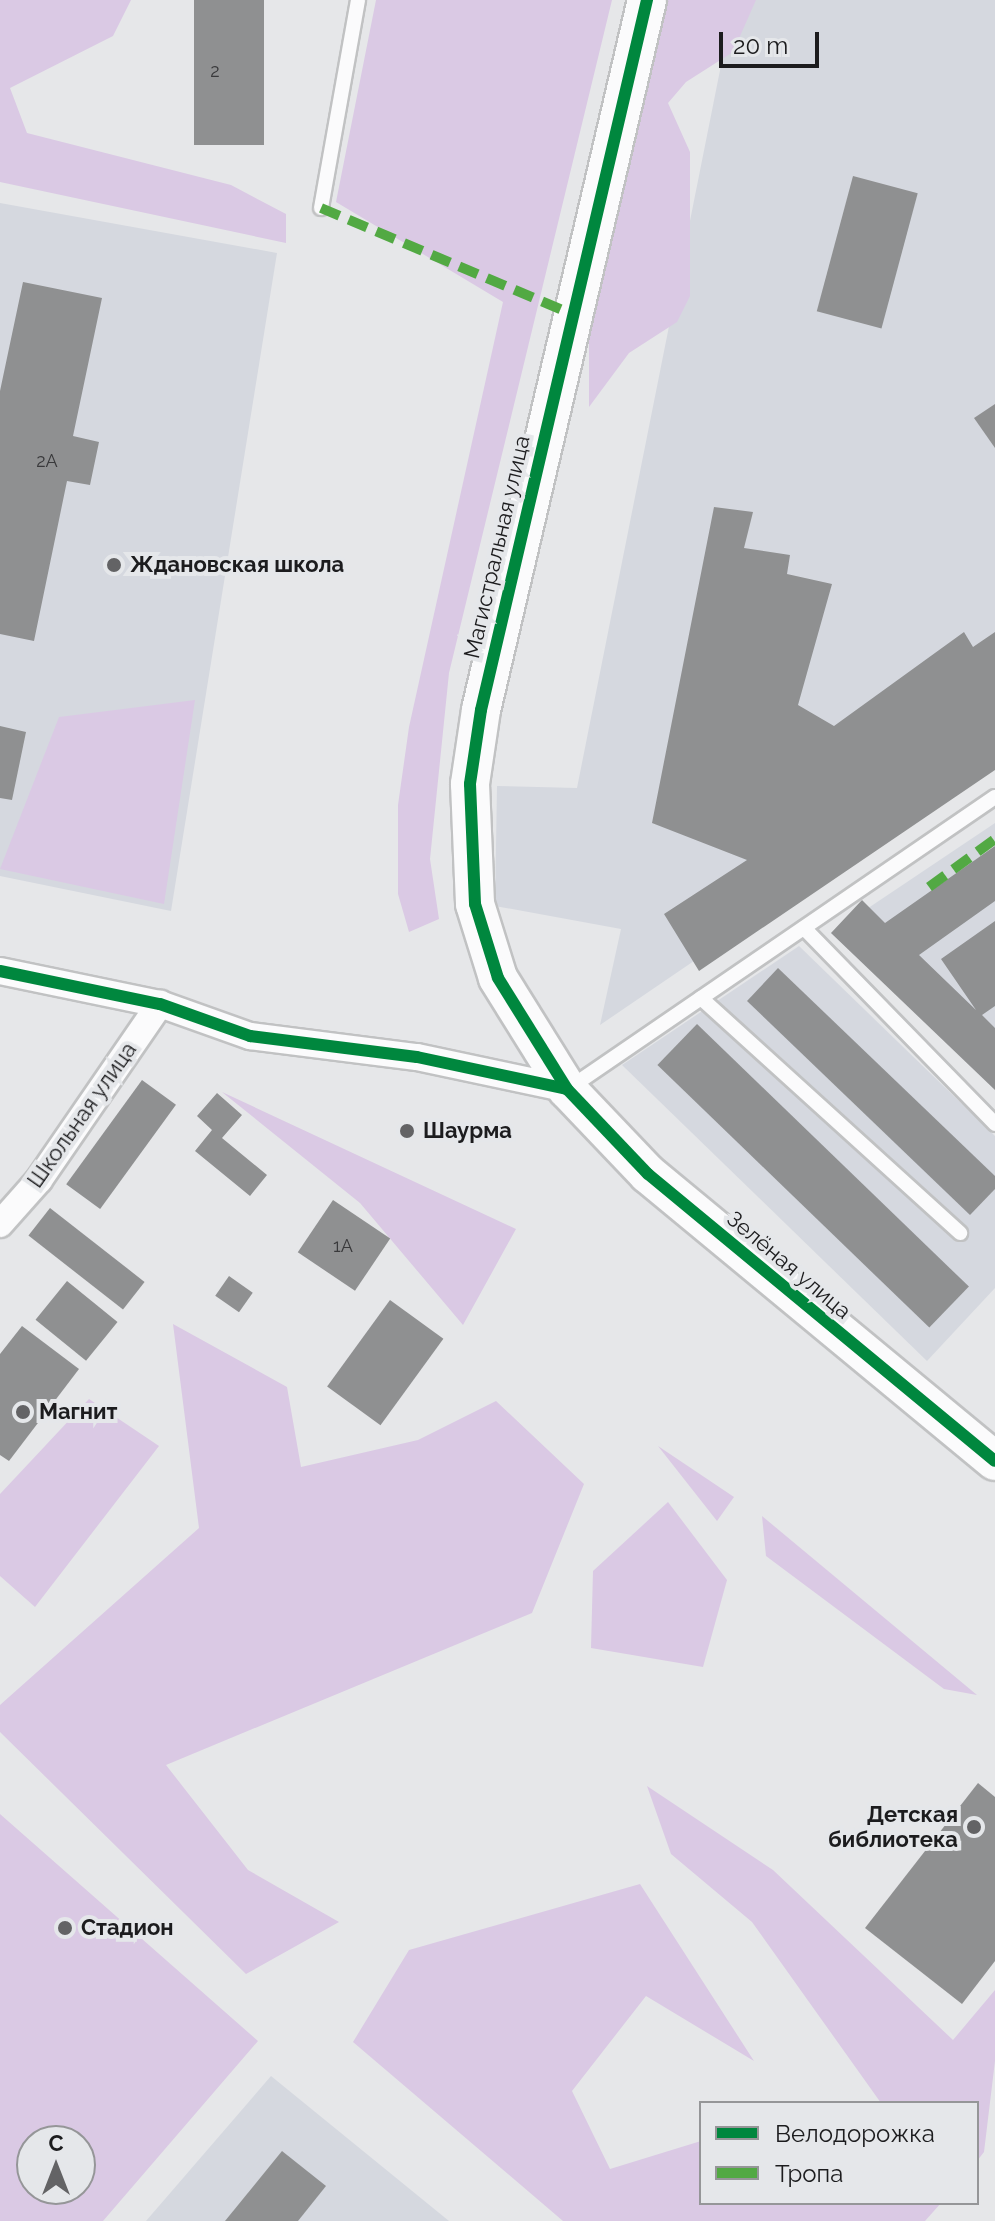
<!DOCTYPE html>
<html>
<head>
<meta charset="utf-8">
<style>
	body { margin:0 }
	#map { position:relative; width:995px; height:2221px; overflow:hidden; background:#e6e7e9; font-family:Raleway,sans-serif }
	div>[style] { position:absolute }
	.built>* { inset:0; background:#d5d8df }
	.green>* { inset:0; background:#dac9e4 }
	.building>* { inset:0; background:#8f9091; transform-origin:0 0 }
	.roads { filter:drop-shadow(2px 0 #c1c2c3) drop-shadow(-2px 0 #c1c2c3) drop-shadow(0 2px #c1c2c3) drop-shadow(0 -2px #c1c2c3) }
	.lane>* { height:14px; margin:-7px; padding:0 7px; transform-origin:7px; border-radius:7px; background:#fbfbfc }
	.street>* { height:26px; margin:-13px; padding:0 13px; transform-origin:13px; border-radius:13px; background:#fbfbfc }
	.secondary>* { height:38px; margin:-19px; padding:0 19px; transform-origin:19px; border-radius:19px; background:#fbfbfc }
	.quiet>* { height:10px; margin-top:-5px; transform-origin:0; background:repeating-linear-gradient(90deg,#52a943 0 20px,transparent 0 30px) }
	.cycleway>* { height:12px; margin:-6px; padding:0 6px; transform-origin:6px; border-radius:6px; background:#00873e }
	.dots>* { width:22px; height:22px; translate:-50% -50%; box-sizing:border-box; border:4px solid #e5e7ea; border-radius:50% }
	span { translate:-50% -50%; white-space:nowrap; text-align:center; line-height:1.15; -webkit-text-stroke:8px #e5e7ea; paint-order:stroke }
	.number-label { font-size:18px; color:#39393b }
	.number-label span { -webkit-text-stroke-width:0 }
	.street-label { font-size:22px; color:#1c1c1e }
	.poi-label { font-size:22px; color:#1c1c1e; font-weight:700 }
	.left { translate:0 -50%; text-align:left }
	.right { translate:-100% -50%; text-align:right }
	.legend { position:absolute; left:699px; top:2101px; width:280px; height:104px; box-sizing:border-box; background:#e5e7ea; border:2px solid #959698; margin:0; padding:10px 14px; list-style:none; font-size:24px; color:#1c1c1e }
	.legend li { display:flex; align-items:center; gap:16px; height:40px }
	.legend b { width:40px; border:2px solid #959698 }
	.north { position:absolute; left:16px; top:2125px; width:80px; height:80px; box-sizing:border-box; background:#e5e7ea; border:2px solid #959698; border-radius:50%; rotate:0deg; font-size:22px; font-weight:700; line-height:32px; text-align:center; color:#1c1c1e }
	.north::after { content:''; display:block; margin:auto; width:28px; height:36px; background:#636365; clip-path:polygon(50% 0,100% 100%,50% 72%,0 100%) }
	.scale { position:absolute; left:719px; top:32px; width:100px; height:36px; box-sizing:border-box; border:4px solid #1c1c1e; border-top:0; padding-left:10px; font-size:24px; line-height:28px; white-space:nowrap; color:#1c1c1e; -webkit-text-stroke:6px #e5e7ea; paint-order:stroke }
</style>
</head>
<body>
<div id="map">
	<div class="built">
		<div style="clip-path:polygon(734px 0,995px 0,995px 756px,600px 1025px,621px 929px,495px 906px,497px 786px,577px 788px)"></div>
		<div style="clip-path:polygon(0 203px,277px 253px,171px 911px,0 876px)"></div>
		<div style="clip-path:polygon(995px 823px,995px 1083px,831px 933px)"></div>
		<div style="clip-path:polygon(799px 946px,995px 1136px,995px 1288px,927px 1361px,622px 1065px)"></div>
		<div style="clip-path:polygon(271px 2076px,449px 2221px,146px 2221px)"></div>
	</div>
	<div class="green">
		<div style="clip-path:polygon(0 0,131px 0,113px 36px,10px 88px,27px 133px,231px 185px,286px 214px,286px 243px,0 182px)"></div>
		<div style="clip-path:polygon(376px 0,612px 0,449px 673px,430px 859px,439px 919px,409px 932px,398px 894px,398px 805px,409px 727px,503px 302px,336px 202px)"></div>
		<div style="clip-path:polygon(662px 0,756px 0,733px 52px,686px 82px,668px 103px,690px 152px,690px 296px,677px 322px,629px 353px,589px 407px,589px 303px)"></div>
		<div style="clip-path:polygon(195px 700px,164px 904px,0 869px,59px 717px)"></div>
		<div style="clip-path:polygon(222px 1092px,516px 1229px,463px 1325px,360px 1203px)"></div>
		<div style="clip-path:polygon(173px 1324px,287px 1387px,301px 1467px,418px 1440px,496px 1401px,584px 1484px,532px 1613px,166px 1765px,248px 1870px,339px 1922px,246px 1974px,0 1732px,0 1705px,199px 1528px)"></div>
		<div style="clip-path:polygon(89px 1399px,159px 1446px,35px 1607px,0 1576px,0 1494px)"></div>
		<div style="clip-path:polygon(658px 1446px,734px 1497px,717px 1521px)"></div>
		<div style="clip-path:polygon(668px 1502px,727px 1580px,703px 1667px,591px 1648px,593px 1571px)"></div>
		<div style="clip-path:polygon(762px 1516px,977px 1695px,944px 1689px,766px 1556px)"></div>
		<div style="clip-path:polygon(647px 1786px,773px 1870px,953px 2040px,995px 1990px,995px 2061px,984px 2152px,977px 2161px,977px 2103px,881px 2103px,752px 1922px,671px 1854px)"></div>
		<div style="clip-path:polygon(evenodd,0 1814px,258px 2041px,103px 2221px,0 2221px,0 1814px,32px 2141px,80px 2141px,80px 2189px,32px 2189px,32px 2141px)"></div>
		<div style="clip-path:polygon(640px 1884px,754px 2061px,646px 1996px,572px 2091px,610px 2169px,701px 2141px,701px 2203px,941px 2203px,925px 2221px,563px 2221px,353px 2042px,409px 1950px)"></div>
	</div>
	<div class="building">
		<div style="left:194px;top:0;width:70px;height:145px"></div>
		<div style="left:853px;top:176px;width:67px;height:140px;rotate:15deg"></div>
		<div style="clip-path:polygon(23px 282px,102px 298px,73px 436px,99px 442px,90px 485px,67px 481px,34px 641px,0 634px,0 391px)"></div>
		<div style="clip-path:polygon(995px 404px,995px 448px,974px 418px)"></div>
		<div style="clip-path:polygon(714px 507px,753px 512px,744px 548px,790px 555px,787px 574px,832px 584px,798px 705px,834px 726px,964px 632px,973px 647px,995px 632px,995px 770px,699px 971px,664px 914px,747px 860px,652px 823px)"></div>
		<div style="clip-path:polygon(0 726px,26px 732px,12px 800px,0 798px)"></div>
		<div style="clip-path:polygon(995px 846px,995px 901px,919px 955px,976px 1010px,941px 959px,995px 921px,995px 1006px,982px 1015px,995px 1028px,995px 1090px,831px 933px,862px 900px,885px 923px)"></div>
		<div style="clip-path:polygon(778px 968px,995px 1176px,995px 1189px,970px 1215px,747px 1001px)"></div>
		<div style="left:697px;top:1024px;width:378px;height:57px;rotate:44deg"></div>
		<div style="left:142px;top:1080px;width:42px;height:129px;rotate:36deg"></div>
		<div style="clip-path:polygon(217px 1093px,242px 1115px,222px 1138px,267px 1175px,250px 1196px,195px 1151px,212px 1130px,197px 1116px)"></div>
		<div style="left:333px;top:1200px;width:69px;height:63px;rotate:34deg"></div>
		<div style="left:50px;top:1208px;width:120px;height:35px;rotate:38deg"></div>
		<div style="left:229px;top:1276px;width:29px;height:24px;rotate:35deg"></div>
		<div style="left:67px;top:1281px;width:65px;height:50px;rotate:39deg"></div>
		<div style="left:390px;top:1300px;width:66px;height:107px;rotate:36deg"></div>
		<div style="clip-path:polygon(22px 1326px,79px 1369px,9px 1461px,0 1455px,0 1354px)"></div>
		<div style="clip-path:polygon(978px 1783px,995px 1797px,995px 1961px,962px 2004px,865px 1928px)"></div>
		<div style="clip-path:polygon(282px 2151px,326px 2186px,298px 2221px,225px 2221px)"></div>
	</div>
	<div class="roads">
		<div class="lane">
			<div style="left:321px;top:208px;width:211px;rotate:-79.9deg"></div>
			<div style="left:804px;top:928px;width:274px;rotate:45.7deg"></div>
			<div style="left:701px;top:998px;width:350px;rotate:42.2deg"></div>
			<div style="left:568px;top:1089px;width:517px;rotate:-34.37deg"></div>
		</div>
		<div class="street">
			<div style="left:0;top:971px;width:163px;rotate:11.7deg"></div>
			<div style="left:160px;top:1004px;width:96px;rotate:19.6deg"></div>
			<div style="left:250px;top:1036px;width:168px;rotate:7.2deg"></div>
			<div style="left:417px;top:1057px;width:153px;rotate:12deg"></div>
			<div style="left:0;top:1224px;width:59px;rotate:-48.4deg"></div>
			<div style="left:39px;top:1180px;width:214px;rotate:-55.5deg"></div>
		</div>
		<div class="secondary">
			<div style="left:647px;top:0;width:729px;rotate:103.16deg"></div>
			<div style="left:481px;top:710px;width:75px;rotate:98.5deg"></div>
			<div style="left:470px;top:784px;width:120px;rotate:87.6deg"></div>
			<div style="left:475px;top:904px;width:77px;rotate:72.7deg"></div>
			<div style="left:498px;top:978px;width:131px;rotate:58.1deg"></div>
			<div style="left:567px;top:1089px;width:117px;rotate:46.4deg"></div>
			<div style="left:648px;top:1174px;width:450px;rotate:39.6deg"></div>
		</div>
	</div>
	<div class="quiet">
		<div style="left:321px;top:208px;width:272px;rotate:22.9deg"></div>
		<div style="left:929px;top:887px;width:82px;rotate:-36deg"></div>
	</div>
	<div class="cycleway">
		<div style="left:647px;top:0;width:729px;rotate:103.16deg"></div>
		<div style="left:481px;top:710px;width:75px;rotate:98.5deg"></div>
		<div style="left:470px;top:784px;width:120px;rotate:87.6deg"></div>
		<div style="left:475px;top:904px;width:77px;rotate:72.7deg"></div>
		<div style="left:498px;top:978px;width:131px;rotate:58.1deg"></div>
		<div style="left:567px;top:1089px;width:117px;rotate:46.4deg"></div>
		<div style="left:648px;top:1174px;width:450px;rotate:39.6deg"></div>
		<div style="left:0;top:971px;width:163px;rotate:11.7deg"></div>
		<div style="left:160px;top:1004px;width:96px;rotate:19.6deg"></div>
		<div style="left:250px;top:1036px;width:168px;rotate:7.2deg"></div>
		<div style="left:417px;top:1057px;width:153px;rotate:12deg"></div>
	</div>
	<div class="dots">
		<div style="left:114px;top:565px;background:#636365"></div>
		<div style="left:407px;top:1131px;background:#636365"></div>
		<div style="left:23px;top:1412px;background:#636365"></div>
		<div style="left:974px;top:1827px;background:#636365"></div>
		<div style="left:65px;top:1928px;background:#636365"></div>
	</div>
	<div class="number-label">
		<span style="left:215px;top:71px">2</span>
		<span style="left:47px;top:461px">2А</span>
		<span style="left:343px;top:1246px">1А</span>
	</div>
	<div class="street-label">
		<span style="left:497px;top:547px;rotate:-77deg">Магистральная улица</span>
		<span style="left:82px;top:1115px;rotate:-55deg">Школьная улица</span>
		<span style="left:789px;top:1265px;rotate:40deg">Зелёная улица</span>
	</div>
	<div class="poi-label">
		<span class="left" style="left:130px;top:565px">Ждановская школа</span>
		<span class="left" style="left:423px;top:1131px">Шаурма</span>
		<span class="left" style="left:39px;top:1412px">Магнит</span>
		<span class="right" style="left:958px;top:1827px">Детская<br>библиотека</span>
		<span class="left" style="left:81px;top:1928px">Стадион</span>
	</div>
	<ul class="legend">
	<li><b style="height:10px;background:#00873e"></b>Велодорожка</li>
	<li><b style="height:10px;background:#52a943"></b>Тропа</li>
	</ul>
	<div class="north">С</div>
	<div class="scale">20 m</div>
</div>
</body>
</html>
